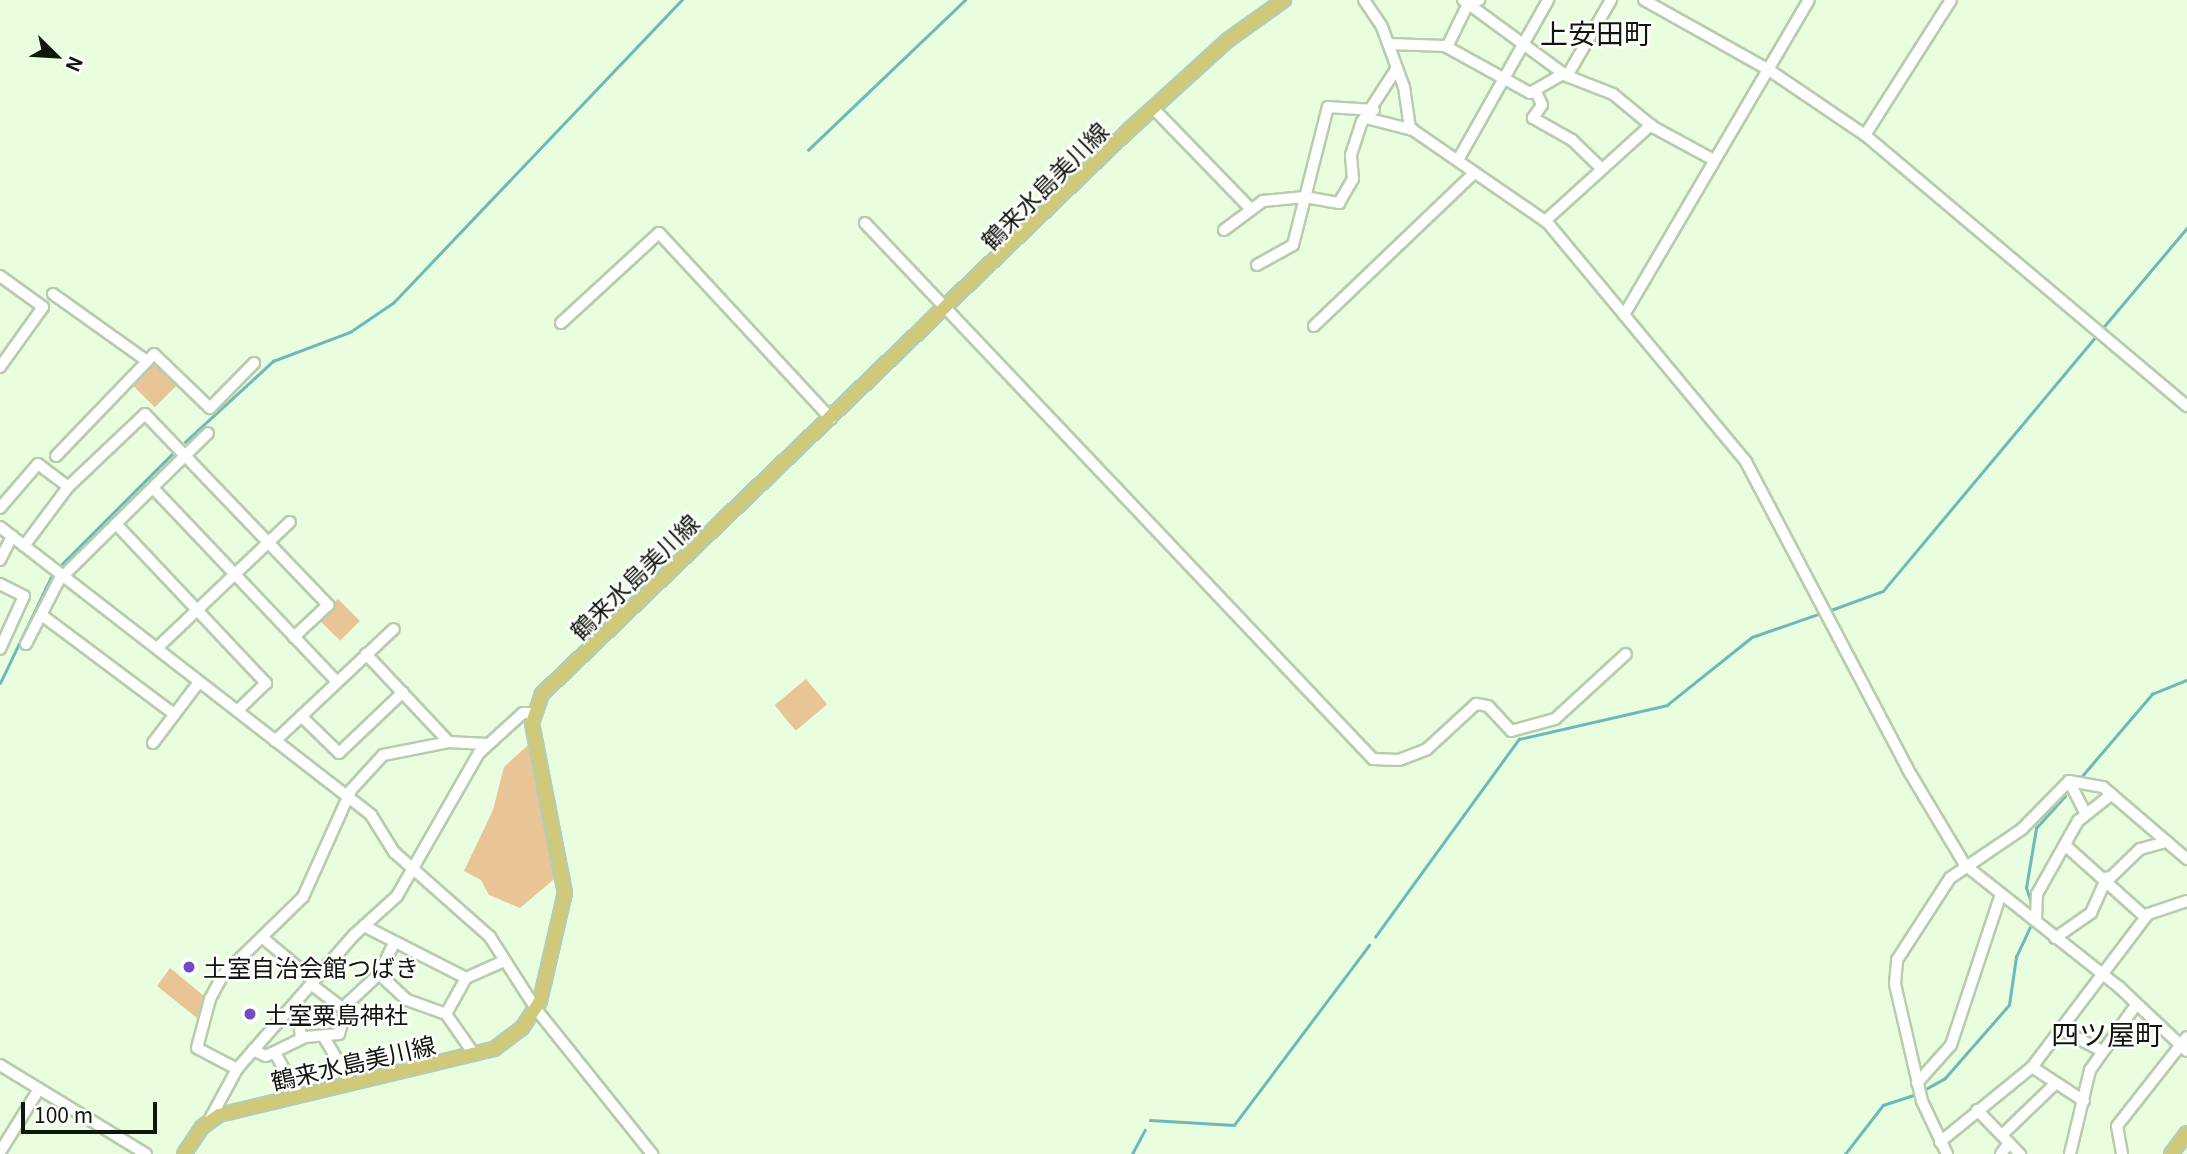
<!DOCTYPE html>
<html>
<head>
<meta charset="utf-8">
<style>
	body { margin:0 }
	#map { position:relative; width:2187px; height:1154px; overflow:hidden; background:#e8fede; font-family:Georgia,"Noto Sans JP",serif }
	div>[style] { position:absolute }
	.green>* { inset:0; background:#e9c496; transform-origin:0 0 }
	.stream>* { height:2.5px; margin:-1.25px; padding:0 1.25px; transform-origin:1.25px; border-radius:1.25px; background:#6eb8bb }
	.roads { filter:drop-shadow(2px 0 #b7ccad) drop-shadow(-2px 0 #b7ccad) drop-shadow(0 2px #b7ccad) drop-shadow(0 -2px #b7ccad) }
	.minor>* { height:10px; margin:-5px; padding:0 5px; transform-origin:5px; border-radius:5px; background:#fff }
	.major>* { height:12px; margin:-6px; padding:0 6px; transform-origin:6px; border-radius:6px; background:#cfc979 }
	.dots>* { width:19px; height:19px; translate:-50% -50%; box-sizing:border-box; border:4px solid #fff; border-radius:50% }
	span { translate:-50% -50%; white-space:nowrap; text-align:center; line-height:1.15; -webkit-text-stroke:5px #fff; paint-order:stroke }
	.street-label { font-size:24px; color:#0f160b }
	.poi-label { font-size:24px; color:#0f160b }
	.left { translate:0 -50%; text-align:left }
	.quarter-label { font-size:28px; color:#0f160b }
	.north { position:absolute; left:21px; top:21px; width:70px; height:70px; -webkit-text-stroke:5px #fff; paint-order:stroke; rotate:114deg; font-size:19px; font-weight:700; line-height:28px; text-align:center; color:#0f160b }
	.north::after { content:''; display:block; margin:auto; width:24px; height:32px; background:#0f160b; clip-path:polygon(50% 0,100% 100%,50% 72%,0 100%) }
	.scale { position:absolute; left:21px; top:1102px; width:136px; height:32px; box-sizing:border-box; border:4px solid #0f160b; border-top:0; padding-left:9px; font-size:21px; line-height:24px; white-space:nowrap; color:#0f160b; -webkit-text-stroke:5px #fff; paint-order:stroke }
</style>
</head>
<body>
<div id="map">
	<div class="green">
		<div style="left:152px;top:362px;width:34px;height:30px;rotate:45deg"></div>
		<div style="left:338px;top:599px;width:31px;height:28px;rotate:45deg"></div>
		<div style="left:806px;top:679px;width:33px;height:41px;rotate:50deg"></div>
		<div style="clip-path:polygon(528px 745px,559px 875px,520px 908px,489px 895px,481px 880px,464px 871px,493px 810px,504px 767px)"></div>
		<div style="clip-path:polygon(170px 968px,204px 996px,197px 1018px,157px 986px)"></div>
	</div>
	<div class="stream">
		<div style="left:808px;top:150px;width:217px;rotate:-43.7deg"></div>
		<div style="left:2101px;top:330px;width:133px;rotate:-49.9deg"></div>
		<div style="left:185px;top:442px;width:120px;rotate:-42.6deg"></div>
		<div style="left:273px;top:361px;width:82px;rotate:-20.6deg"></div>
		<div style="left:350px;top:332px;width:52px;rotate:-34deg"></div>
		<div style="left:393px;top:303px;width:419px;rotate:-46.4deg"></div>
		<div style="left:58px;top:568px;width:164px;rotate:-45deg"></div>
		<div style="left:1831px;top:610px;width:55px;rotate:-20.1deg"></div>
		<div style="left:1883px;top:591px;width:334px;rotate:-50.1deg"></div>
		<div style="left:0;top:683px;width:122px;rotate:-64.3deg"></div>
		<div style="left:2082px;top:776px;width:108px;rotate:-49.5deg"></div>
		<div style="left:2152px;top:694px;width:38px;rotate:-22deg"></div>
		<div style="left:2032px;top:906px;width:19px;rotate:-108deg"></div>
		<div style="left:2026px;top:888px;width:61px;rotate:-80.5deg"></div>
		<div style="left:2036px;top:828px;width:43px;rotate:-47.8deg"></div>
		<div style="left:1375px;top:937px;width:245px;rotate:-54deg"></div>
		<div style="left:1519px;top:739px;width:152px;rotate:-12.9deg"></div>
		<div style="left:1667px;top:705px;width:109px;rotate:-38.7deg"></div>
		<div style="left:1752px;top:637px;width:70px;rotate:-19.2deg"></div>
		<div style="left:1922px;top:1091px;width:26px;rotate:-29deg"></div>
		<div style="left:1945px;top:1078px;width:97px;rotate:-48.8deg"></div>
		<div style="left:2009px;top:1005px;width:49px;rotate:-81.7deg"></div>
		<div style="left:2016px;top:957px;width:38px;rotate:-65deg"></div>
		<div style="left:1150px;top:1120px;width:84px;rotate:3.4deg"></div>
		<div style="left:1234px;top:1125px;width:225px;rotate:-53.1deg"></div>
		<div style="left:1132px;top:1154px;width:27px;rotate:-62deg"></div>
		<div style="left:1845px;top:1154px;width:62px;rotate:-52.2deg"></div>
		<div style="left:1883px;top:1105px;width:35px;rotate:-18deg"></div>
	</div>
	<div class="roads">
		<div class="minor">
			<div style="left:1364px;top:0;width:32px;rotate:56deg"></div>
			<div style="left:1382px;top:27px;width:64px;rotate:69.9deg"></div>
			<div style="left:1404px;top:87px;width:41px;rotate:81.7deg"></div>
			<div style="left:1410px;top:128px;width:166px;rotate:34.5deg"></div>
			<div style="left:1547px;top:222px;width:312px;rotate:50.3deg"></div>
			<div style="left:1746px;top:462px;width:346px;rotate:62.2deg"></div>
			<div style="left:1907px;top:768px;width:113px;rotate:59.1deg"></div>
			<div style="left:1965px;top:865px;width:196px;rotate:38.4deg"></div>
			<div style="left:2119px;top:987px;width:93px;rotate:43.3deg"></div>
			<div style="left:1463px;top:0;width:129px;rotate:36.2deg"></div>
			<div style="left:1567px;top:76px;width:88px;rotate:-59.9deg"></div>
			<div style="left:1644px;top:0;width:143px;rotate:29.2deg"></div>
			<div style="left:1769px;top:70px;width:116px;rotate:34.1deg"></div>
			<div style="left:1865px;top:135px;width:421px;rotate:40.1deg"></div>
			<div style="left:1389px;top:44px;width:56px;rotate:2deg"></div>
			<div style="left:1445px;top:46px;width:97px;rotate:28.9deg"></div>
			<div style="left:1530px;top:93px;width:39px;rotate:-30deg"></div>
			<div style="left:1447px;top:47px;width:48px;rotate:-64deg"></div>
			<div style="left:1468px;top:4px;width:12px;rotate:-20deg"></div>
			<div style="left:1567px;top:76px;width:49px;rotate:21.4deg"></div>
			<div style="left:1613px;top:94px;width:52px;rotate:39.5deg"></div>
			<div style="left:1653px;top:127px;width:69px;rotate:28.4deg"></div>
			<div style="left:1536px;top:92px;width:14px;rotate:65deg"></div>
			<div style="left:1542px;top:105px;width:16px;rotate:125deg"></div>
			<div style="left:1533px;top:118px;width:45px;rotate:29.4deg"></div>
			<div style="left:1572px;top:140px;width:39px;rotate:44deg"></div>
			<div style="left:1153px;top:108px;width:139px;rotate:45.9deg"></div>
			<div style="left:1366px;top:118px;width:49px;rotate:14.3deg"></div>
			<div style="left:1865px;top:135px;width:160px;rotate:-57.5deg"></div>
			<div style="left:1458px;top:160px;width:184px;rotate:-60.6deg"></div>
			<div style="left:1545px;top:221px;width:143px;rotate:-42.2deg"></div>
			<div style="left:865px;top:223px;width:738px;rotate:46.54deg"></div>
			<div style="left:1373px;top:759px;width:26px;rotate:2deg"></div>
			<div style="left:1399px;top:760px;width:30px;rotate:-21deg"></div>
			<div style="left:1427px;top:749px;width:67px;rotate:-42.6deg"></div>
			<div style="left:1476px;top:704px;width:12px;rotate:9deg"></div>
			<div style="left:1488px;top:706px;width:34px;rotate:47deg"></div>
			<div style="left:1511px;top:731px;width:46px;rotate:-15.3deg"></div>
			<div style="left:1555px;top:719px;width:96px;rotate:-42.5deg"></div>
			<div style="left:1224px;top:230px;width:49px;rotate:-36.6deg"></div>
			<div style="left:1263px;top:201px;width:42px;rotate:-5.4deg"></div>
			<div style="left:1305px;top:197px;width:35px;rotate:10deg"></div>
			<div style="left:1339px;top:203px;width:28px;rotate:-60deg"></div>
			<div style="left:1353px;top:179px;width:24px;rotate:-95deg"></div>
			<div style="left:1351px;top:155px;width:35px;rotate:-72deg"></div>
			<div style="left:1362px;top:122px;width:64px;rotate:-57.1deg"></div>
			<div style="left:1257px;top:265px;width:41px;rotate:-29.1deg"></div>
			<div style="left:1293px;top:245px;width:142px;rotate:-75.8deg"></div>
			<div style="left:1328px;top:107px;width:46px;rotate:3.7deg"></div>
			<div style="left:0;top:276px;width:53px;rotate:35.8deg"></div>
			<div style="left:43px;top:307px;width:74px;rotate:125.6deg"></div>
			<div style="left:53px;top:294px;width:115px;rotate:35.5deg"></div>
			<div style="left:1624px;top:315px;width:365px;rotate:-59.6deg"></div>
			<div style="left:561px;top:323px;width:133px;rotate:-42.6deg"></div>
			<div style="left:659px;top:233px;width:253px;rotate:47.2deg"></div>
			<div style="left:1314px;top:326px;width:221px;rotate:-43.7deg"></div>
			<div style="left:56px;top:456px;width:141px;rotate:-46.1deg"></div>
			<div style="left:154px;top:354px;width:78px;rotate:44deg"></div>
			<div style="left:210px;top:408px;width:63px;rotate:-45.6deg"></div>
			<div style="left:153px;top:488px;width:267px;rotate:46.5deg"></div>
			<div style="left:0;top:508px;width:58px;rotate:-49.2deg"></div>
			<div style="left:38px;top:464px;width:38px;rotate:37deg"></div>
			<div style="left:116px;top:524px;width:219px;rotate:46.7deg"></div>
			<div style="left:266px;top:683px;width:40px;rotate:136deg"></div>
			<div style="left:0;top:527px;width:470px;rotate:37.8deg"></div>
			<div style="left:371px;top:815px;width:44px;rotate:58.1deg"></div>
			<div style="left:394px;top:852px;width:128px;rotate:41.5deg"></div>
			<div style="left:490px;top:937px;width:85px;rotate:57.4deg"></div>
			<div style="left:536px;top:1009px;width:186px;rotate:51.3deg"></div>
			<div style="left:24px;top:546px;width:74px;rotate:-53.3deg"></div>
			<div style="left:68px;top:487px;width:106px;rotate:-43.5deg"></div>
			<div style="left:145px;top:414px;width:265px;rotate:46.2deg"></div>
			<div style="left:328px;top:605px;width:47px;rotate:136.7deg"></div>
			<div style="left:0;top:560px;width:27px;rotate:-63deg"></div>
			<div style="left:0;top:584px;width:27px;rotate:27deg"></div>
			<div style="left:24px;top:596px;width:58px;rotate:114.4deg"></div>
			<div style="left:43px;top:616px;width:164px;rotate:36.8deg"></div>
			<div style="left:26px;top:644px;width:72px;rotate:-62.7deg"></div>
			<div style="left:59px;top:580px;width:209px;rotate:-44.6deg"></div>
			<div style="left:157px;top:648px;width:183px;rotate:-43.5deg"></div>
			<div style="left:366px;top:654px;width:121px;rotate:46.7deg"></div>
			<div style="left:301px;top:716px;width:53px;rotate:44.2deg"></div>
			<div style="left:339px;top:753px;width:88px;rotate:-43.6deg"></div>
			<div style="left:275px;top:741px;width:163px;rotate:-43.3deg"></div>
			<div style="left:153px;top:743px;width:76px;rotate:-53deg"></div>
			<div style="left:2069px;top:781px;width:35px;rotate:63deg"></div>
			<div style="left:2066px;top:846px;width:106px;rotate:41.9deg"></div>
			<div style="left:2109px;top:879px;width:43px;rotate:-44.1deg"></div>
			<div style="left:2140px;top:849px;width:28px;rotate:-15deg"></div>
			<div style="left:2036px;top:921px;width:27px;rotate:-88deg"></div>
			<div style="left:2037px;top:894px;width:84px;rotate:-60.7deg"></div>
			<div style="left:2078px;top:821px;width:43px;rotate:-38.5deg"></div>
			<div style="left:364px;top:926px;width:114px;rotate:27deg"></div>
			<div style="left:466px;top:978px;width:42px;rotate:-24.1deg"></div>
			<div style="left:263px;top:938px;width:67px;rotate:40.1deg"></div>
			<div style="left:2055px;top:938px;width:44px;rotate:-34.8deg"></div>
			<div style="left:2091px;top:913px;width:39px;rotate:-66deg"></div>
			<div style="left:379px;top:974px;width:38px;rotate:43deg"></div>
			<div style="left:407px;top:1000px;width:41px;rotate:19.7deg"></div>
			<div style="left:466px;top:978px;width:41px;rotate:119.1deg"></div>
			<div style="left:446px;top:1014px;width:49px;rotate:55deg"></div>
			<div style="left:312px;top:985px;width:41px;rotate:37.1deg"></div>
			<div style="left:297px;top:1001px;width:37px;rotate:84deg"></div>
			<div style="left:2062px;top:1030px;width:45px;rotate:27.7deg"></div>
			<div style="left:325px;top:1039px;width:51px;rotate:59.4deg"></div>
			<div style="left:253px;top:1050px;width:14px;rotate:25deg"></div>
			<div style="left:266px;top:1056px;width:43px;rotate:-26deg"></div>
			<div style="left:305px;top:1037px;width:34px;rotate:-5deg"></div>
			<div style="left:339px;top:1034px;width:32px;rotate:-74deg"></div>
			<div style="left:348px;top:1003px;width:42px;rotate:-43.1deg"></div>
			<div style="left:379px;top:974px;width:32px;rotate:-64deg"></div>
			<div style="left:275px;top:1053px;width:49px;rotate:60.8deg"></div>
			<div style="left:0;top:1065px;width:171px;rotate:31.4deg"></div>
			<div style="left:2032px;top:1067px;width:62px;rotate:33.2deg"></div>
			<div style="left:237px;top:1069px;width:45px;rotate:-152.3deg"></div>
			<div style="left:197px;top:1048px;width:51px;rotate:-75.1deg"></div>
			<div style="left:210px;top:999px;width:27px;rotate:-62deg"></div>
			<div style="left:223px;top:975px;width:112px;rotate:-44.3deg"></div>
			<div style="left:303px;top:897px;width:117px;rotate:-65.8deg"></div>
			<div style="left:351px;top:790px;width:47px;rotate:-47.6deg"></div>
			<div style="left:383px;top:755px;width:67px;rotate:-11.1deg"></div>
			<div style="left:449px;top:742px;width:38px;rotate:3deg"></div>
			<div style="left:1917px;top:1083px;width:51px;rotate:-48.2deg"></div>
			<div style="left:1951px;top:1045px;width:159px;rotate:-71.7deg"></div>
			<div style="left:1977px;top:1110px;width:62px;rotate:45.7deg"></div>
			<div style="left:210px;top:1119px;width:57px;rotate:-61.6deg"></div>
			<div style="left:237px;top:1069px;width:178px;rotate:-48.9deg"></div>
			<div style="left:354px;top:935px;width:58px;rotate:-42.2deg"></div>
			<div style="left:397px;top:896px;width:165px;rotate:-60.2deg"></div>
			<div style="left:479px;top:753px;width:59px;rotate:-42.3deg"></div>
			<div style="left:523px;top:713px;width:10px"></div>
			<div style="left:2002px;top:1135px;width:71px;rotate:-43.9deg"></div>
			<div style="left:1940px;top:1142px;width:119px;rotate:-39.2deg"></div>
			<div style="left:2032px;top:1067px;width:192px;rotate:-52.8deg"></div>
			<div style="left:2148px;top:914px;width:41px;rotate:-18.4deg"></div>
			<div style="left:0;top:1152px;width:74px;rotate:-58.2deg"></div>
			<div style="left:1947px;top:1154px;width:59px;rotate:-115.3deg"></div>
			<div style="left:1922px;top:1101px;width:120px;rotate:-103deg"></div>
			<div style="left:1895px;top:984px;width:24px;rotate:-85deg"></div>
			<div style="left:1897px;top:960px;width:98px;rotate:-57.1deg"></div>
			<div style="left:1950px;top:878px;width:87px;rotate:-34.2deg"></div>
			<div style="left:2022px;top:829px;width:67px;rotate:-45.6deg"></div>
			<div style="left:2069px;top:781px;width:35px;rotate:10deg"></div>
			<div style="left:2103px;top:787px;width:111px;rotate:40.6deg"></div>
			<div style="left:2001px;top:1154px;width:14px;rotate:-54deg"></div>
			<div style="left:2070px;top:1154px;width:86px;rotate:-76.6deg"></div>
			<div style="left:2090px;top:1070px;width:80px;rotate:-54.7deg"></div>
			<div style="left:2122px;top:1154px;width:28px;rotate:-100deg"></div>
			<div style="left:2117px;top:1126px;width:113px;rotate:-51.8deg"></div>
		</div>
		<div class="major">
			<div style="left:184px;top:1154px;width:32px;rotate:-56deg"></div>
			<div style="left:202px;top:1127px;width:21px;rotate:-35deg"></div>
			<div style="left:219px;top:1115px;width:283px;rotate:-13.5deg"></div>
			<div style="left:494px;top:1049px;width:35px;rotate:-37deg"></div>
			<div style="left:522px;top:1028px;width:32px;rotate:-56deg"></div>
			<div style="left:540px;top:1001px;width:111px;rotate:-77deg"></div>
			<div style="left:565px;top:893px;width:173px;rotate:-101deg"></div>
			<div style="left:532px;top:723px;width:31px;rotate:-71deg"></div>
			<div style="left:542px;top:694px;width:814px;rotate:-43.86deg"></div>
			<div style="left:1129px;top:130px;width:134px;rotate:-42.3deg"></div>
			<div style="left:1228px;top:40px;width:69px;rotate:-35.5deg"></div>
			<div style="left:2171px;top:1154px;width:26px;rotate:-53deg"></div>
		</div>
	</div>
	<div class="dots">
		<div style="left:189px;top:967px;background:#714bc4"></div>
		<div style="left:250px;top:1014px;background:#714bc4"></div>
	</div>
	<div class="street-label">
		<span style="left:1044px;top:185px;rotate:-45deg">鶴来水島美川線</span>
		<span style="left:634px;top:576px;rotate:-44deg">鶴来水島美川線</span>
		<span style="left:353px;top:1062px;rotate:-13deg">鶴来水島美川線</span>
	</div>
	<div class="poi-label">
		<span class="left" style="left:203px;top:967px">土室自治会館つばき</span>
		<span class="left" style="left:264px;top:1014px">土室粟島神社</span>
	</div>
	<div class="quarter-label">
		<span style="left:1596px;top:32px">上安田町</span>
		<span style="left:2107px;top:1033px">四ツ屋町</span>
	</div>
	<div class="north">N</div>
	<div class="scale">100 m</div>
</div>
</body>
</html>
